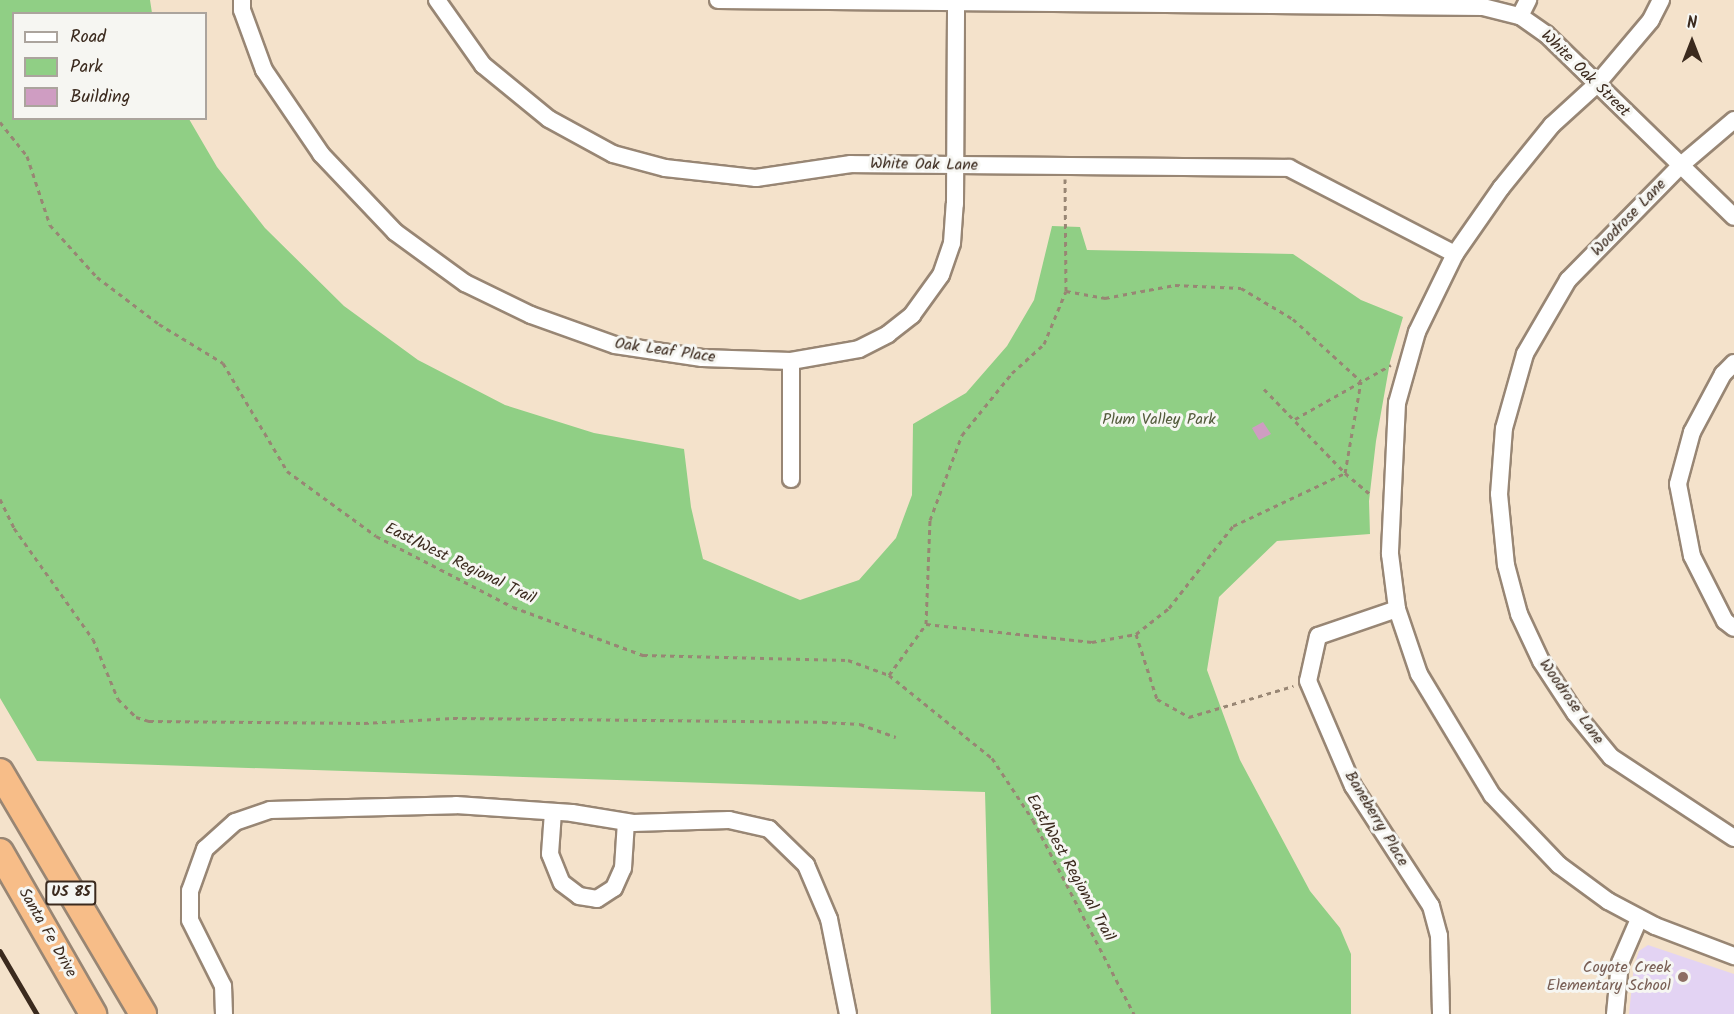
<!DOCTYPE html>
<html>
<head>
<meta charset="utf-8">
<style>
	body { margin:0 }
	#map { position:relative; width:1734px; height:1014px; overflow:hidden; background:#f4e2cb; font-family:Kalam,sans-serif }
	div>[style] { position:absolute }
	.built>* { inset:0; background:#e3d3f3 }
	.green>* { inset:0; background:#90cf85 }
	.building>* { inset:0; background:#cf9dc2 }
	.path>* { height:3px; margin-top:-1.5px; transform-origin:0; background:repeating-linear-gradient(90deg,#988674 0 4.5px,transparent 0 9px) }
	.roads { filter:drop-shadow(2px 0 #988674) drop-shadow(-2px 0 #988674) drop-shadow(0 2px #988674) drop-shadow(0 -2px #988674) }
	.minor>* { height:16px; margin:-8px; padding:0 8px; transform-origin:8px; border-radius:8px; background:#fff }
	.highway>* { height:26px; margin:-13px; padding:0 13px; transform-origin:13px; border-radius:13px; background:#f7bd88 }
	.rail>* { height:4.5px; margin:-2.25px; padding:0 2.25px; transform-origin:2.25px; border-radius:2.25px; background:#3b2a1e }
	.dots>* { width:16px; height:16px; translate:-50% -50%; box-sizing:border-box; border:3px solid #f6f6f2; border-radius:50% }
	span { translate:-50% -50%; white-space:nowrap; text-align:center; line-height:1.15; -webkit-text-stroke:6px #f6f6f2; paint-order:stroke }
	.shield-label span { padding:2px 4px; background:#f6f6f2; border:2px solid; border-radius:4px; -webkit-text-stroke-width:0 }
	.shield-label { font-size:15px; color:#3b2a1e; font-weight:700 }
	.street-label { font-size:16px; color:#3b2a1e }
	.park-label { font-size:16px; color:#545c3d }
	.education-label { font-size:16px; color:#785e54 }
	.right { translate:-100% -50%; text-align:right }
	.legend { position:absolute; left:12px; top:12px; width:195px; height:108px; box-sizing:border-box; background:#f6f6f2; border:2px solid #aba49d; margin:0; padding:8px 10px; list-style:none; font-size:18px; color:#3b2a1e }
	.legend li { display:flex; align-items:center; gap:12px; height:30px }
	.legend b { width:30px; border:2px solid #aba49d }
	.north { position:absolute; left:1662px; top:12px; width:60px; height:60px; -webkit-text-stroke:4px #f6f6f2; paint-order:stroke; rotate:0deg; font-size:16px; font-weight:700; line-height:24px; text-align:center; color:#3b2a1e }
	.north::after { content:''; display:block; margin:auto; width:21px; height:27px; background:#3b2a1e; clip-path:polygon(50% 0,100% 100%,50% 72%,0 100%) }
</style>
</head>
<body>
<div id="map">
	<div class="built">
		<div style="clip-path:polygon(1648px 945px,1734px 974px,1734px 1014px,1629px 1014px,1634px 966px,1639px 951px)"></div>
	</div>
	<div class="green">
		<div style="clip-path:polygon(0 0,150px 0,152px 13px,14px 14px,14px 118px,189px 119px,217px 167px,265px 228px,344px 306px,418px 360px,505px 405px,594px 433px,684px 449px,691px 507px,703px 559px,800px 600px,859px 580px,896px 538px,912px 495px,913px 424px,966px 393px,1007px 346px,1034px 300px,1052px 226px,1080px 227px,1087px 250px,1293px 254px,1361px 300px,1403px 317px,1390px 362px,1376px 441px,1369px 501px,1370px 534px,1277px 541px,1219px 597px,1207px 670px,1240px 760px,1310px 891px,1340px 928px,1351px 954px,1351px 1014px,991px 1014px,985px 792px,37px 761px,0 698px)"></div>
	</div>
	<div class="building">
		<div style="clip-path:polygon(1263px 422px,1271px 434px,1259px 440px,1252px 428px)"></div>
	</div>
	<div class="path">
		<div style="left:0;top:122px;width:43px;rotate:51.5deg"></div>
		<div style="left:27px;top:156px;width:73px;rotate:71.6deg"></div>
		<div style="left:50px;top:225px;width:70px;rotate:47.9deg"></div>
		<div style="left:97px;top:277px;width:78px;rotate:37.2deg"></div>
		<div style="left:159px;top:324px;width:75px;rotate:31.4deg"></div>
		<div style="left:223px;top:363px;width:126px;rotate:59.3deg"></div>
		<div style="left:287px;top:471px;width:110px;rotate:36.1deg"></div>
		<div style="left:376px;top:536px;width:154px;rotate:27.4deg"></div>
		<div style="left:513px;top:607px;width:139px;rotate:20.3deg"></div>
		<div style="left:643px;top:655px;width:205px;rotate:1.4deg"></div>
		<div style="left:848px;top:660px;width:44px;rotate:20.1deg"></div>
		<div style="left:889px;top:675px;width:132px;rotate:38.9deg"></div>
		<div style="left:992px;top:758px;width:74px;rotate:56.5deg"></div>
		<div style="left:1033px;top:820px;width:219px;rotate:62.5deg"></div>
		<div style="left:1066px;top:291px;width:40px;rotate:10deg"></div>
		<div style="left:1105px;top:298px;width:71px;rotate:-10.5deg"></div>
		<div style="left:1175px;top:285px;width:66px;rotate:2.6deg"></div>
		<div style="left:1241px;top:288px;width:61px;rotate:30.8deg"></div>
		<div style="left:1293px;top:319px;width:92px;rotate:42.4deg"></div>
		<div style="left:1264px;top:389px;width:117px;rotate:46deg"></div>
		<div style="left:1345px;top:473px;width:35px;rotate:40deg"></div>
		<div style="left:1295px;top:419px;width:110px;rotate:-29.4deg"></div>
		<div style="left:0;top:499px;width:32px;rotate:64deg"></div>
		<div style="left:14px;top:528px;width:136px;rotate:54.6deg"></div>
		<div style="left:93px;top:639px;width:65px;rotate:67.4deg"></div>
		<div style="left:118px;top:699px;width:25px;rotate:45deg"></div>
		<div style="left:136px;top:717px;width:14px;rotate:17deg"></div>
		<div style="left:149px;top:721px;width:215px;rotate:0.5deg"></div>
		<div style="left:364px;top:723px;width:89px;rotate:-3.2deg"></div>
		<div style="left:453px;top:718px;width:370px;rotate:0.6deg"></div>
		<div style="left:823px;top:722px;width:37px;rotate:3deg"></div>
		<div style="left:860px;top:724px;width:38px;rotate:20deg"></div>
		<div style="left:926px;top:624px;width:167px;rotate:6.2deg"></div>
		<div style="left:1092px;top:642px;width:45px;rotate:-10.3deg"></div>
		<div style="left:1136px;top:634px;width:42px;rotate:-38.2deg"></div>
		<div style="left:1169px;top:608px;width:104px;rotate:-52deg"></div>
		<div style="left:1233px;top:526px;width:124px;rotate:-25.3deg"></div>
		<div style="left:1345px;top:473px;width:93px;rotate:-80.1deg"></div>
		<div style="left:1136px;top:634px;width:68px;rotate:72.1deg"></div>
		<div style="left:1157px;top:699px;width:37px;rotate:29deg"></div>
		<div style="left:1189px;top:717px;width:109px;rotate:-16.6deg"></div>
		<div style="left:889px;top:675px;width:63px;rotate:-54deg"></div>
		<div style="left:926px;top:624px;width:104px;rotate:-87.8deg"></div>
		<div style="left:930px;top:520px;width:91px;rotate:-69.4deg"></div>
		<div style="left:962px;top:435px;width:80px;rotate:-51.1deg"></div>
		<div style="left:1012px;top:373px;width:43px;rotate:-42.2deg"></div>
		<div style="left:1044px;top:344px;width:57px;rotate:-67.5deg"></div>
		<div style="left:1066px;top:291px;width:112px;rotate:-90.5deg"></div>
	</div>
	<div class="roads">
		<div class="minor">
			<div style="left:242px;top:0;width:10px;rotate:90deg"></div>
			<div style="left:242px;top:10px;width:64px;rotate:69.9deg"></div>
			<div style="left:264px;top:70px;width:102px;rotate:55.8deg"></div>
			<div style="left:321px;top:154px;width:108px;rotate:46.5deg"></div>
			<div style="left:395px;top:232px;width:87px;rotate:36.1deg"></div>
			<div style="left:465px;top:283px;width:73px;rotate:25.9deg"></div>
			<div style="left:531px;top:315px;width:89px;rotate:19.7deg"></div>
			<div style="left:615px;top:345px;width:88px;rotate:8.5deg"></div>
			<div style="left:702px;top:358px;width:89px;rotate:1.9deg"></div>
			<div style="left:791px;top:361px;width:69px;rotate:-10deg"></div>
			<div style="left:859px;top:349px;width:33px;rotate:-27deg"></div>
			<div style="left:888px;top:334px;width:31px;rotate:-38deg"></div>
			<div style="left:912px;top:315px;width:49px;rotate:-54.1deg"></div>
			<div style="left:941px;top:275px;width:34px;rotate:-71deg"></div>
			<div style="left:952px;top:243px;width:39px;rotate:-86deg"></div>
			<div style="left:955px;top:204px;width:201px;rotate:-89.7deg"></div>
			<div style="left:437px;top:0;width:80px;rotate:54.7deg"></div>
			<div style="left:483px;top:65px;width:85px;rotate:39.3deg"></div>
			<div style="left:549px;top:119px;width:73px;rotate:28.7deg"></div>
			<div style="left:613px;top:154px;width:54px;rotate:15.1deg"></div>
			<div style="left:665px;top:168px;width:92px;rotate:6.3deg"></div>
			<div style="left:756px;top:178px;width:96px;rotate:-8.4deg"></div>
			<div style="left:851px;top:164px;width:438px;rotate:0.5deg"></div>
			<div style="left:1289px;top:168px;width:187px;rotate:27.4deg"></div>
			<div style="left:718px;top:0;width:765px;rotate:0.52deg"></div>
			<div style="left:1483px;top:7px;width:38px;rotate:14deg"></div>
			<div style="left:1520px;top:16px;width:32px;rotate:35deg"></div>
			<div style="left:1546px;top:34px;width:262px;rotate:44.2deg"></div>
			<div style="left:1661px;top:0;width:22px;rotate:117deg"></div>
			<div style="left:1651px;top:20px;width:84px;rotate:130.2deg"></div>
			<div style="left:1597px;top:84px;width:61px;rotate:137.7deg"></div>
			<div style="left:1552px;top:125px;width:81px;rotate:129deg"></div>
			<div style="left:1501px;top:188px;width:80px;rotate:124.9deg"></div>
			<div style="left:1455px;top:254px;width:87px;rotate:116deg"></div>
			<div style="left:1417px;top:332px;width:74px;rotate:105.7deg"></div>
			<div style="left:1397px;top:403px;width:151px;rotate:92.7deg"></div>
			<div style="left:1390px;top:554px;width:55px;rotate:82.7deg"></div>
			<div style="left:1397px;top:609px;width:69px;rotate:71.3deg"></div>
			<div style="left:1419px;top:674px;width:141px;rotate:58.9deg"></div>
			<div style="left:1492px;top:795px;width:97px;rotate:46.3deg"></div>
			<div style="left:1559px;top:865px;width:61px;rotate:36.3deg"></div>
			<div style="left:1608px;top:901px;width:53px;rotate:28deg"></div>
			<div style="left:1655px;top:926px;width:85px;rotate:20.8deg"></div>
			<div style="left:1520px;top:16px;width:18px;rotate:-63deg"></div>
			<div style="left:1734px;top:120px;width:70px;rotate:139.7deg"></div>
			<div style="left:1681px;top:165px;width:161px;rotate:134.5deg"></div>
			<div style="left:1568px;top:280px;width:86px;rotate:120.2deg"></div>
			<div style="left:1525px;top:354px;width:77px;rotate:105.8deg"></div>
			<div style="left:1504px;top:428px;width:66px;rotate:94.3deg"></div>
			<div style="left:1499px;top:494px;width:71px;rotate:84.4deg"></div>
			<div style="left:1506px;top:565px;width:51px;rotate:75.1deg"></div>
			<div style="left:1519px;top:614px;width:52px;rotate:64.9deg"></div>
			<div style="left:1541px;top:661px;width:62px;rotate:56.8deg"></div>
			<div style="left:1575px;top:713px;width:57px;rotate:50.7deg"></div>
			<div style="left:1611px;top:757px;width:147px;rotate:33.4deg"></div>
			<div style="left:791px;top:361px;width:118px;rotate:90deg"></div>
			<div style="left:1734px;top:363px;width:16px;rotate:135deg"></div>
			<div style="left:1723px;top:374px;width:66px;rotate:118.1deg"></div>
			<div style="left:1692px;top:432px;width:54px;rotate:105.1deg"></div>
			<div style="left:1678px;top:484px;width:73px;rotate:79deg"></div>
			<div style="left:1692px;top:556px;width:73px;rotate:63.1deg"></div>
			<div style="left:1725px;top:621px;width:11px;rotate:38deg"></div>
			<div style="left:1397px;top:609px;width:83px;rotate:161.1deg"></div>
			<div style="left:1318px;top:636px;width:46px;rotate:102.5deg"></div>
			<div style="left:1308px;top:681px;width:114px;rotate:66.8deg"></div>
			<div style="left:1353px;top:786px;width:143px;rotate:57deg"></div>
			<div style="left:1431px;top:906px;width:31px;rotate:75deg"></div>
			<div style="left:1439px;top:936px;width:78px;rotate:88.5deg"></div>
			<div style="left:553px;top:812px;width:42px;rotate:94.1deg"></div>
			<div style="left:550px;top:854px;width:31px;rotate:68deg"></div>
			<div style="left:562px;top:883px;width:21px;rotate:37deg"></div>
			<div style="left:579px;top:896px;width:18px;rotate:9deg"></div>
			<div style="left:597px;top:899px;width:20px;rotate:-33deg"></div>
			<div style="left:614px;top:888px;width:22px;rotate:-66deg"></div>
			<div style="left:623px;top:868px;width:46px;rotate:-86.3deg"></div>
			<div style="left:224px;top:1014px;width:28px;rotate:-92deg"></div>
			<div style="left:223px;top:986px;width:74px;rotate:-116.6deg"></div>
			<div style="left:190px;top:920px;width:29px;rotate:-90deg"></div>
			<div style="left:190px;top:891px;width:45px;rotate:-70.3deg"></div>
			<div style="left:205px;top:849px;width:40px;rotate:-42deg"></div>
			<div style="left:235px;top:822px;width:37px;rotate:-19deg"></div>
			<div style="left:270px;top:810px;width:186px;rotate:-1.5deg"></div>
			<div style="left:456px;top:805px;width:116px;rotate:3.9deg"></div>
			<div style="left:572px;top:813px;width:62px;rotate:9.3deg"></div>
			<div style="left:633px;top:823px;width:96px;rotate:-1.8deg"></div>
			<div style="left:729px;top:820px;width:41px;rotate:12.7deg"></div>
			<div style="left:769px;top:829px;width:52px;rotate:44.2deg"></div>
			<div style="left:806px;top:865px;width:59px;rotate:66.9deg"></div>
			<div style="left:829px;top:919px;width:97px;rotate:78.7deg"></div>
			<div style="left:1615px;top:1014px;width:51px;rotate:-84.4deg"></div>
			<div style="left:1620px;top:963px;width:48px;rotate:-66.6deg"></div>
		</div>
		<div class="highway">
			<div style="left:0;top:772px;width:281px;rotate:59.4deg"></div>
			<div style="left:0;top:852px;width:187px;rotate:60.1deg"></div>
		</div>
	</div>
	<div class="rail">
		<div style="left:0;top:951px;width:73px;rotate:59.6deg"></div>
	</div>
	<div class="dots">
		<div style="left:1683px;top:977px;background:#8d6e63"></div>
	</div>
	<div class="shield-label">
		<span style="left:71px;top:893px">US 85</span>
	</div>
	<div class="street-label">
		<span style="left:1585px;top:74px;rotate:44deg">White Oak Street</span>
		<span style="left:924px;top:165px;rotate:1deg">White Oak Lane</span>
		<span style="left:1629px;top:218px;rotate:-46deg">Woodrose Lane</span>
		<span style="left:665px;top:351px;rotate:8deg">Oak Leaf Place</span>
		<span style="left:460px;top:564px;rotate:26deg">East/West Regional Trail</span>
		<span style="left:1571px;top:702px;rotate:55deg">Woodrose Lane</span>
		<span style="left:1376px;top:819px;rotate:59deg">Baneberry Place</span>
		<span style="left:1070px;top:868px;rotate:61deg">East/West Regional Trail</span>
		<span style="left:47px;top:933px;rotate:60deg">Santa Fe Drive</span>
	</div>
	<div class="park-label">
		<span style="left:1159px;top:420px">Plum Valley Park</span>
	</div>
	<div class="education-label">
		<span class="right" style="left:1671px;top:977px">Coyote Creek<br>Elementary School</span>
	</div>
	<ul class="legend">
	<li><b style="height:8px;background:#fff"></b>Road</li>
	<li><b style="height:16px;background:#90cf85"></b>Park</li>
	<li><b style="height:16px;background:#cf9dc2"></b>Building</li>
	</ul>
	<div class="north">N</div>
</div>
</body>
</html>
